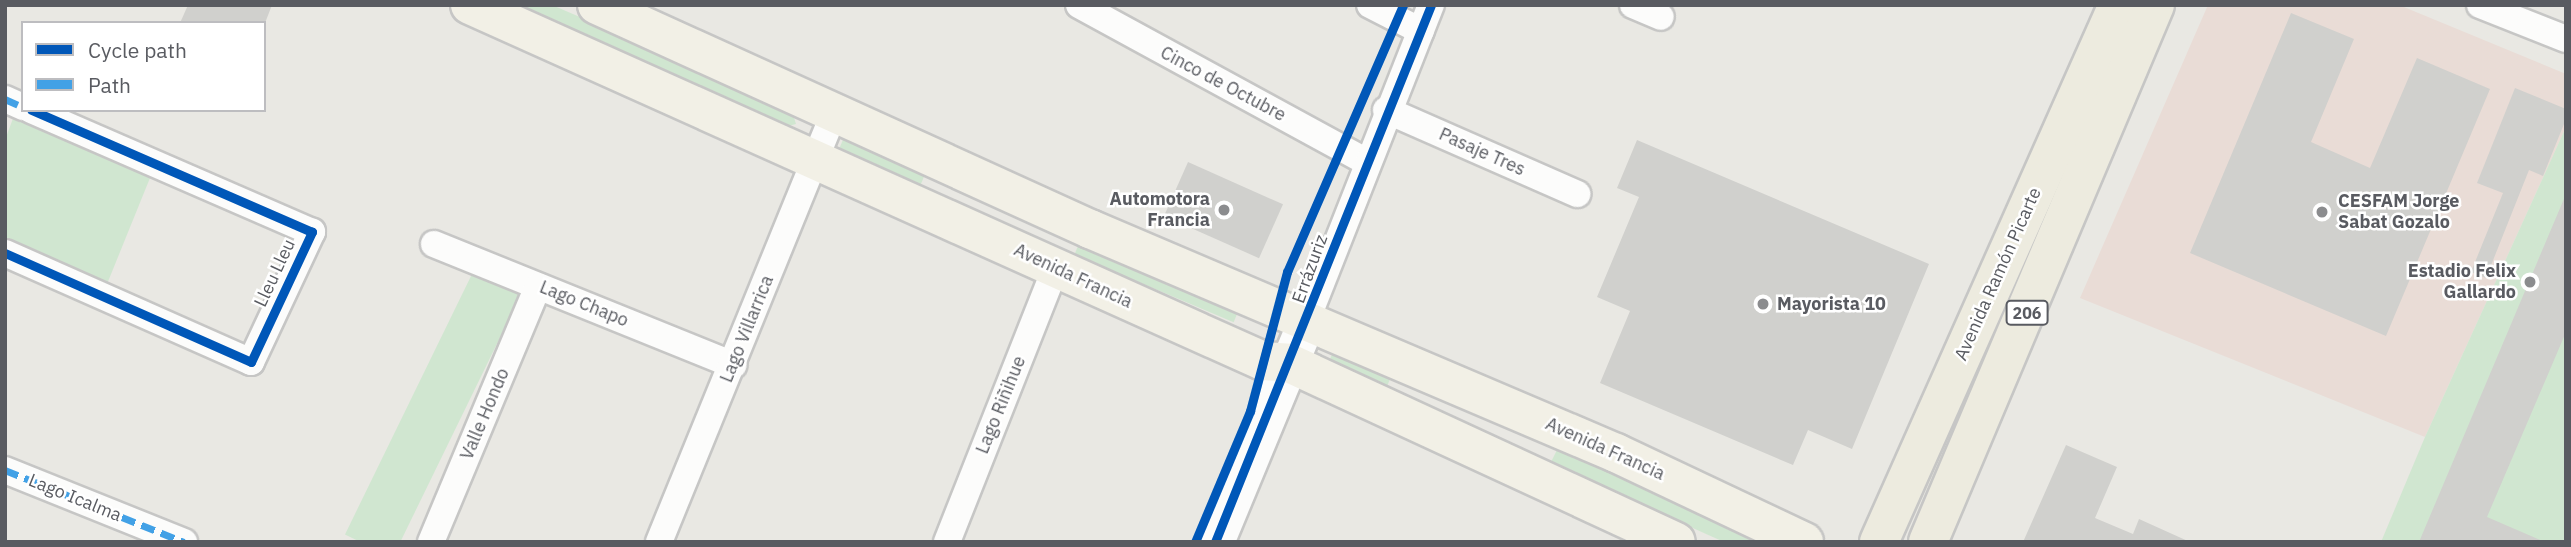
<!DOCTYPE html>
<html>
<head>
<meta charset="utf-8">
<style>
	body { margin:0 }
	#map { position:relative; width:2571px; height:547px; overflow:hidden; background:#e9e8e3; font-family:"IBM Plex Sans",sans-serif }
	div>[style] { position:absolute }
	.medical>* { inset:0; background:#e9dcd6 }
	.green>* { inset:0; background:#d0e6d0; transform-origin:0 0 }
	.building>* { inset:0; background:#d0d0cd; transform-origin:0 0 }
	.roads { filter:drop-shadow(2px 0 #c6c6c5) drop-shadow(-2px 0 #c6c6c5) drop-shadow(0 2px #c6c6c5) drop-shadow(0 -2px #c6c6c5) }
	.street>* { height:26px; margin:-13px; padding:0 13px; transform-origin:13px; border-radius:13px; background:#fcfcfb }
	.secondary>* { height:37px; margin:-18.5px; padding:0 18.5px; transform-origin:18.5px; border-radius:18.5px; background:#fcfcfb }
	.primary>* { height:38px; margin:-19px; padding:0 19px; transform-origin:19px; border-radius:19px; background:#f2f0e6 }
	.highway>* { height:38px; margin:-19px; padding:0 19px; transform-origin:19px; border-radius:19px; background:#edebdf }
	.quiet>* { height:7px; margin-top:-3.5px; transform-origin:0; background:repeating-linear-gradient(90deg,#42a1e6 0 14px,transparent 0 21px) }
	.cycleway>* { height:9px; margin:-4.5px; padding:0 4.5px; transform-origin:4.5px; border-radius:4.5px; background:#0057b8 }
	.dots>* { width:19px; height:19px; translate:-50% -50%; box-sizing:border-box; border:4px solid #fff; border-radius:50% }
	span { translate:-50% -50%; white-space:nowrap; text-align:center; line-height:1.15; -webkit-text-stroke:5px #fff; paint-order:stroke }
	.shield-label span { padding:2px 5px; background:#fff; border:2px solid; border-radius:5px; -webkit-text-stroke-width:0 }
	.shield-label { font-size:16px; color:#595b61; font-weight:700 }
	.street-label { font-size:18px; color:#595b61 }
	.poi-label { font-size:18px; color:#595b61; font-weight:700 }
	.right { translate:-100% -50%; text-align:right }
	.left { translate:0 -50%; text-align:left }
	.frame { position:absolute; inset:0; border:7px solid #595b61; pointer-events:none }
	.legend { position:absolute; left:21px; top:21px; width:245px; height:91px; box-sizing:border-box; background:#fff; border:2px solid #bdbdc0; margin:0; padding:9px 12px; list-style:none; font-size:21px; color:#595b61 }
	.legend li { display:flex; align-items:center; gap:14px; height:35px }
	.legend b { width:35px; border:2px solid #bdbdc0 }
</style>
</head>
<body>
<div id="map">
	<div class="medical">
		<div style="clip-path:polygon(2208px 5px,2399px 5px,2566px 74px,2566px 127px,2425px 437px,2080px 298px)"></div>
	</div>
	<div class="green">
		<div style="clip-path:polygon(509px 5px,552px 5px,791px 108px,796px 124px,784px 127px)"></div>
		<div style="clip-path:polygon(15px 113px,152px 173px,105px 289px,5px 241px,5px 140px)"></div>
		<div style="clip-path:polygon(2566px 127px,2566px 542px,2381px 542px,2425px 437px)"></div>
		<div style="left:845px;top:135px;width:89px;height:17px;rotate:23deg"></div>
		<div style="left:1081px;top:239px;width:173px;height:17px;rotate:23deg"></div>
		<div style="left:473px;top:272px;width:53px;height:292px;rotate:26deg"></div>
		<div style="left:1335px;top:347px;width:63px;height:17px;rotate:22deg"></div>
		<div style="clip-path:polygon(1558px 448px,1765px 542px,1724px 542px,1550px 464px)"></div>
	</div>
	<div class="building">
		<div style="clip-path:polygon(188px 5px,272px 5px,265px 23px,180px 23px)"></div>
		<div style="clip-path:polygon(2291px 13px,2354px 39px,2311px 142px,2370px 168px,2417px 58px,2490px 89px,2386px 336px,2190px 253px)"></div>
		<div style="clip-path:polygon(2515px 88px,2566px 109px,2566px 119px,2543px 176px,2529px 170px,2486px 278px,2471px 272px,2503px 193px,2477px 183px)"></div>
		<div style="clip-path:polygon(1637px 140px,1929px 264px,1852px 449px,1808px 430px,1793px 465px,1600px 383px,1630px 311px,1597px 297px,1639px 197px,1617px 188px)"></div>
		<div style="left:1188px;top:162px;width:104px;height:59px;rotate:24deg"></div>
		<div style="clip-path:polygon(2566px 194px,2566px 332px,2487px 517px,2545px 542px,2419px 542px)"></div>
		<div style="clip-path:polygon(2066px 445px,2117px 467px,2095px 518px,2133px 534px,2139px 519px,2190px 542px,2023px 542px)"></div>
	</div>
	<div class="roads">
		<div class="street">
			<div style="left:1079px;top:5px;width:328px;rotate:28.6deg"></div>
			<div style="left:1370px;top:5px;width:57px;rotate:27deg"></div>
			<div style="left:1633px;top:5px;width:30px;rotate:23deg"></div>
			<div style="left:2480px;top:5px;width:92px;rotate:21.6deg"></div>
			<div style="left:5px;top:99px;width:20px;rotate:24deg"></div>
			<div style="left:1386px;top:110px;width:209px;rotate:23.7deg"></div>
			<div style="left:434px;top:244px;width:323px;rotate:22deg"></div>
			<div style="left:5px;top:253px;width:269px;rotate:23.9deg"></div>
			<div style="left:251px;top:362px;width:144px;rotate:-64.9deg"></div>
			<div style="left:312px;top:232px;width:306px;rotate:-156.5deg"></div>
			<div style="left:1308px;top:317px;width:335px;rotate:-68.5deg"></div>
			<div style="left:5px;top:470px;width:193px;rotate:21.9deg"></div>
			<div style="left:431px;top:542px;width:277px;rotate:-67.3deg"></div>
			<div style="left:659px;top:542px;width:461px;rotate:-67.8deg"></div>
			<div style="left:947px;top:542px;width:294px;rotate:-68.4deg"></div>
		</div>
		<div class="secondary">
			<div style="left:1215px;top:542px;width:243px;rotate:-67.5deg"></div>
		</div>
		<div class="primary">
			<div style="left:470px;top:5px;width:869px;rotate:24.18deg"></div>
			<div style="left:1263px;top:361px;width:26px;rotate:4deg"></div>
			<div style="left:1289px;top:363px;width:426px;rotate:24.8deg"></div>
			<div style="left:597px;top:5px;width:542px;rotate:24.44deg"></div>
			<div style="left:1090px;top:229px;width:572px;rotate:23.07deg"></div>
			<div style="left:1616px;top:453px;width:208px;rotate:25.3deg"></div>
		</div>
		<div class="highway">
			<div style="left:1879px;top:542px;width:588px;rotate:-66.01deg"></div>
			<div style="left:1928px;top:542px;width:583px;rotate:-67.09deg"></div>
		</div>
	</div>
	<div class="quiet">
		<div style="left:5px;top:99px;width:20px;rotate:24deg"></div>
		<div style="left:5px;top:470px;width:193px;rotate:21.9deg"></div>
	</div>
	<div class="cycleway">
		<div style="left:5px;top:253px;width:269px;rotate:23.9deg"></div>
		<div style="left:251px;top:362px;width:144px;rotate:-64.9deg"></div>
		<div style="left:312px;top:232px;width:306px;rotate:-156.5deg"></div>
		<div style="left:1195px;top:542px;width:142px;rotate:-67.2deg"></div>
		<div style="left:1250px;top:411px;width:144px;rotate:-75.1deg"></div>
		<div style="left:1287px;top:272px;width:291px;rotate:-66.5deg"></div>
		<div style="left:1215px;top:542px;width:579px;rotate:-68.09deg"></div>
	</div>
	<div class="dots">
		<div style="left:1224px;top:210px;background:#8b8c8e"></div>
		<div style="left:2322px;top:212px;background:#8b8c8e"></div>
		<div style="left:2530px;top:282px;background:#8b8c8e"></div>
		<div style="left:1763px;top:304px;background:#8b8c8e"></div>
	</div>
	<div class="shield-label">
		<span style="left:2027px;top:313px">206</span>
	</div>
	<div class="street-label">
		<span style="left:1223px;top:84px;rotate:28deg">Cinco de Octubre</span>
		<span style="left:1482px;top:152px;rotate:24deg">Pasaje Tres</span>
		<span style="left:1310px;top:269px;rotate:-70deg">Errázuriz</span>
		<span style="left:275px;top:273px;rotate:-65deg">Lleu Lleu</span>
		<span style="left:1998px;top:274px;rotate:-66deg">Avenida Ramón Picarte</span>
		<span style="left:1073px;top:276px;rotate:25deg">Avenida Francia</span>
		<span style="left:584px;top:304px;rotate:22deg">Lago Chapo</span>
		<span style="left:747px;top:329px;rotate:-68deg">Lago Villarrica</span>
		<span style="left:1001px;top:405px;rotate:-68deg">Lago Riñihue</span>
		<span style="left:485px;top:414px;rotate:-67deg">Valle Hondo</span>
		<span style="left:1605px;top:449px;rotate:24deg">Avenida Francia</span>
		<span style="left:75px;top:498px;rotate:22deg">Lago Icalma</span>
	</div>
	<div class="poi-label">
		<span class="right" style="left:1210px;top:210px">Automotora<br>Francia</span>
		<span class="left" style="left:2338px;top:212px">CESFAM Jorge<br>Sabat Gozalo</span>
		<span class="right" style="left:2516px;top:282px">Estadio Felix<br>Gallardo</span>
		<span class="left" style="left:1777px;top:304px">Mayorista 10</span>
	</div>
	<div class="frame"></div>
	<ul class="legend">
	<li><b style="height:9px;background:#0057b8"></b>Cycle path</li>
	<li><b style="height:9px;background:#42a1e6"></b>Path</li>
	</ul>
</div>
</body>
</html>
